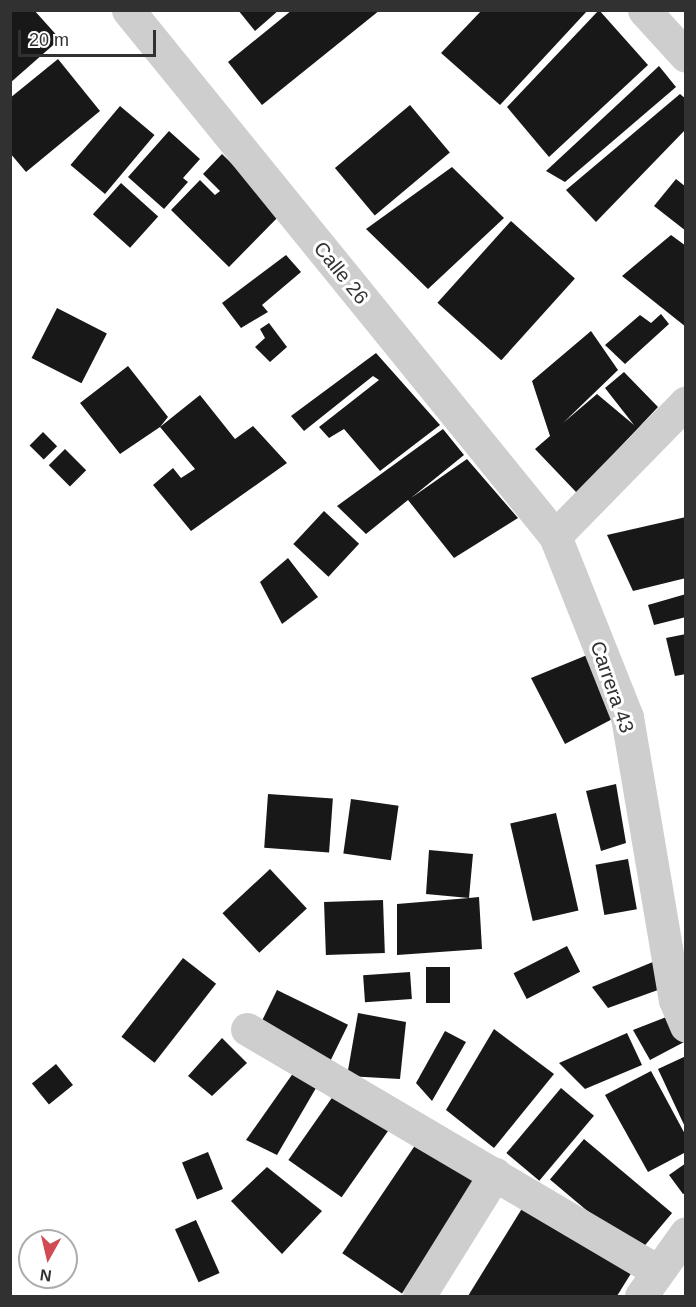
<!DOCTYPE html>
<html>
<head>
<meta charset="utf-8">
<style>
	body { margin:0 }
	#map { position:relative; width:696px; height:1307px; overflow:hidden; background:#fff; font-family:Arial,sans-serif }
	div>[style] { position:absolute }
	.building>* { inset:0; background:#181818; transform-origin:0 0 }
	.street>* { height:33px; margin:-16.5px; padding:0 16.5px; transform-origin:16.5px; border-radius:16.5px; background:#cecece }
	span { translate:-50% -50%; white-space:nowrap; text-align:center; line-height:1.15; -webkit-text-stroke:6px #fff; paint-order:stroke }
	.street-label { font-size:20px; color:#313131 }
	.frame { position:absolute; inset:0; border:12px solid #313131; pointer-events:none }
	.north { position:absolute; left:18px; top:1229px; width:60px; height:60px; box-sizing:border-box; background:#fff; border:2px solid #adadad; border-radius:50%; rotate:188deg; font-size:16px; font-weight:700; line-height:24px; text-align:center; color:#313131 }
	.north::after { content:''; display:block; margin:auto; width:21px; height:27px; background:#d04b53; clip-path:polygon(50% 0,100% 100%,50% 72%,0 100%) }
	.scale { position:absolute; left:18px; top:30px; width:138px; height:27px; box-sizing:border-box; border:3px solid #313131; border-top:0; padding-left:8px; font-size:18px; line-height:21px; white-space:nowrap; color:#313131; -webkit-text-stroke:4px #fff; paint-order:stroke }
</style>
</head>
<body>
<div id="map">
	<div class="building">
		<div style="clip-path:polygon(10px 10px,34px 10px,60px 39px,10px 83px)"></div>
		<div style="clip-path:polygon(238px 10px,279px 10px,255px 31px)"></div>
		<div style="clip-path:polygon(292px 10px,380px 10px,262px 105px,228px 62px)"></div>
		<div style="clip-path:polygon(482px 10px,588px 10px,500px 105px,441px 53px)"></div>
		<div style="clip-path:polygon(599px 10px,648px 65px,549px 157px,507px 107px)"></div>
		<div style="clip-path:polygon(58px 59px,100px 111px,26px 172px,10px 153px,10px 98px)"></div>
		<div style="clip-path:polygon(659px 66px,676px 87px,565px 182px,546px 171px)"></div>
		<div style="clip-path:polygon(680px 94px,686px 99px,686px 129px,596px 222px,566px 190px)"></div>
		<div style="left:410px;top:105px;width:62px;height:98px;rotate:50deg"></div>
		<div style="left:120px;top:106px;width:45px;height:77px;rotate:40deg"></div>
		<div style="clip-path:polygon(169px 131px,200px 159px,183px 178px,188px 182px,164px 209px,128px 177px)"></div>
		<div style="clip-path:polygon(222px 154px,282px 213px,229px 267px,171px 210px,200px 180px,215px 195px,220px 191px,203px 174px)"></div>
		<div style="clip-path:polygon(452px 167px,504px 218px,428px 289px,366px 229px)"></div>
		<div style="clip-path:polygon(676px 179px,686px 187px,686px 231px,654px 206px)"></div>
		<div style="left:121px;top:183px;width:50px;height:42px;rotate:42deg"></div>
		<div style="left:511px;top:221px;width:86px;height:110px;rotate:42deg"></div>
		<div style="clip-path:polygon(671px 235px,686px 246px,686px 327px,622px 276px)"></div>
		<div style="clip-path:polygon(286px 255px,301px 272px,262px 305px,268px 312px,241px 328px,222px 303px)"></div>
		<div style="left:57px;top:308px;width:56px;height:56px;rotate:27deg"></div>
		<div style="clip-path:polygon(661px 314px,669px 324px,625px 364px,605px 345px,640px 315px,651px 323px)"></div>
		<div style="clip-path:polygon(269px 323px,287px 347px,270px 362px,255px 347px,265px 338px,260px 329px)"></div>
		<div style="clip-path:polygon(591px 331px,618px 370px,563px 423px,597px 394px,634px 425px,605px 388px,624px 372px,658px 407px,577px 493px,535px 449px,550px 436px,532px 381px)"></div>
		<div style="clip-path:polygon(376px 353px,440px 425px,380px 471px,344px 429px,329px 438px,319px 427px,379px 380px,373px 376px,304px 431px,291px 416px)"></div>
		<div style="clip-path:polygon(128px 366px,168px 417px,160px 427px,200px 395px,235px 439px,253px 426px,287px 463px,191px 531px,153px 485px,173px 468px,181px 478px,195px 469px,160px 427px,120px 454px,80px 403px)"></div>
		<div style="clip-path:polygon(443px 429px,464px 455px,411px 498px,467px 459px,518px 518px,454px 558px,408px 500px,366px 534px,337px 506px)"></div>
		<div style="left:43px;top:432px;width:20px;height:19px;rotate:45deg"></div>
		<div style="left:65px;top:449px;width:30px;height:23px;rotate:45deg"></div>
		<div style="left:324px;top:511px;width:48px;height:45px;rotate:43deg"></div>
		<div style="clip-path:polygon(686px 517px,686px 578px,633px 591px,607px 535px)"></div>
		<div style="clip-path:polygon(288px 558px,318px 597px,282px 624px,260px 582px)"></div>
		<div style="clip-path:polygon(686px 594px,686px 617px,654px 625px,648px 605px)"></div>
		<div style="clip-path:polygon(686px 634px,686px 674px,675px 676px,666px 638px)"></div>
		<div style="clip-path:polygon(592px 653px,618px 716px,565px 744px,531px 678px)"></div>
		<div style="clip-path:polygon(616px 784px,626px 843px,601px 851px,586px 791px)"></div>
		<div style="left:268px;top:794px;width:65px;height:54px;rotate:4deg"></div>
		<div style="left:351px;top:799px;width:48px;height:55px;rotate:8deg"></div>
		<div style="left:556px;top:813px;width:100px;height:47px;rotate:77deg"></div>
		<div style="clip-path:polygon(429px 850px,473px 854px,469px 898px,479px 897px,482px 949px,397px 955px,397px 904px,469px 898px,426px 894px)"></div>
		<div style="left:628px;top:859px;width:51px;height:33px;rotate:80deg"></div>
		<div style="left:270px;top:869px;width:54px;height:65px;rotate:47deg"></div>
		<div style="left:383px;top:900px;width:53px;height:59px;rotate:88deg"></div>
		<div style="left:567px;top:946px;width:29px;height:60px;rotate:63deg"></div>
		<div style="clip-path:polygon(665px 957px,669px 986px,608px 1008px,592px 987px)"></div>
		<div style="left:183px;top:958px;width:42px;height:100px;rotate:38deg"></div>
		<div style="left:426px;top:967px;width:24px;height:36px"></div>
		<div style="left:410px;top:972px;width:27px;height:47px;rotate:86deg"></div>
		<div style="left:277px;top:990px;width:79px;height:42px;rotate:26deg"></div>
		<div style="clip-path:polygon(358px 1013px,406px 1022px,400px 1079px,347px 1076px)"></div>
		<div style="clip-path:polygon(674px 1014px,686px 1041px,650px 1060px,633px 1030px)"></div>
		<div style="clip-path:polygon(494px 1029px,554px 1074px,494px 1148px,446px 1110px)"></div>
		<div style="clip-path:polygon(445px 1031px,466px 1042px,432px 1101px,416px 1083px)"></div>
		<div style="clip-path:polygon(627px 1033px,642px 1065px,585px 1089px,559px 1063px)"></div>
		<div style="clip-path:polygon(222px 1038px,247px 1063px,212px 1096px,188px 1076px)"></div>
		<div style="clip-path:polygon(686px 1056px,686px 1129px,658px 1069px)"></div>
		<div style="left:56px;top:1064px;width:27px;height:31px;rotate:51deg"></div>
		<div style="clip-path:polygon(296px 1069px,323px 1076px,277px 1155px,246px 1140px)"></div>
		<div style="clip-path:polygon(651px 1071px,686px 1136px,686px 1152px,648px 1172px,605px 1095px)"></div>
		<div style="left:561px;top:1088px;width:43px;height:85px;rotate:40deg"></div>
		<div style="left:336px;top:1092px;width:65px;height:83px;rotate:35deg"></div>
		<div style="left:420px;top:1138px;width:72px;height:139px;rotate:34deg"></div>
		<div style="left:584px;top:1139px;width:115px;height:53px;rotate:40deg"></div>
		<div style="left:208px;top:1152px;width:40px;height:28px;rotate:68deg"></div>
		<div style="clip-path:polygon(686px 1163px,686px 1193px,683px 1194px,669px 1175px)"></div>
		<div style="clip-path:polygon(267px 1167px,322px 1211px,282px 1254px,231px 1201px)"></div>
		<div style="clip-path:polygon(526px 1202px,635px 1267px,617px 1296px,468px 1296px)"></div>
		<div style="left:196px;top:1220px;width:58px;height:23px;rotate:66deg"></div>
	</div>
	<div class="street">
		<div style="left:128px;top:10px;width:677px;rotate:50.93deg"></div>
		<div style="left:555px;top:536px;width:195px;rotate:68.3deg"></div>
		<div style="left:627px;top:717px;width:287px;rotate:80.4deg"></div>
		<div style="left:675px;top:1000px;width:28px;rotate:67deg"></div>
		<div style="left:644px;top:10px;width:62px;rotate:47.6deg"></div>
		<div style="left:555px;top:536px;width:187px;rotate:-45.6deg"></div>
		<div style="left:247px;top:1029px;width:477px;rotate:30.5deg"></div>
		<div style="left:419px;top:1296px;width:144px;rotate:-58.1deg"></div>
		<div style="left:641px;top:1296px;width:77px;rotate:-54.5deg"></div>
	</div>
	<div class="street-label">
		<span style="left:341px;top:273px;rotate:51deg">Calle 26</span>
		<span style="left:612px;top:687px;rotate:71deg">Carrera 43</span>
	</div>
	<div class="frame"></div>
	<div class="north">N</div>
	<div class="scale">20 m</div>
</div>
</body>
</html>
